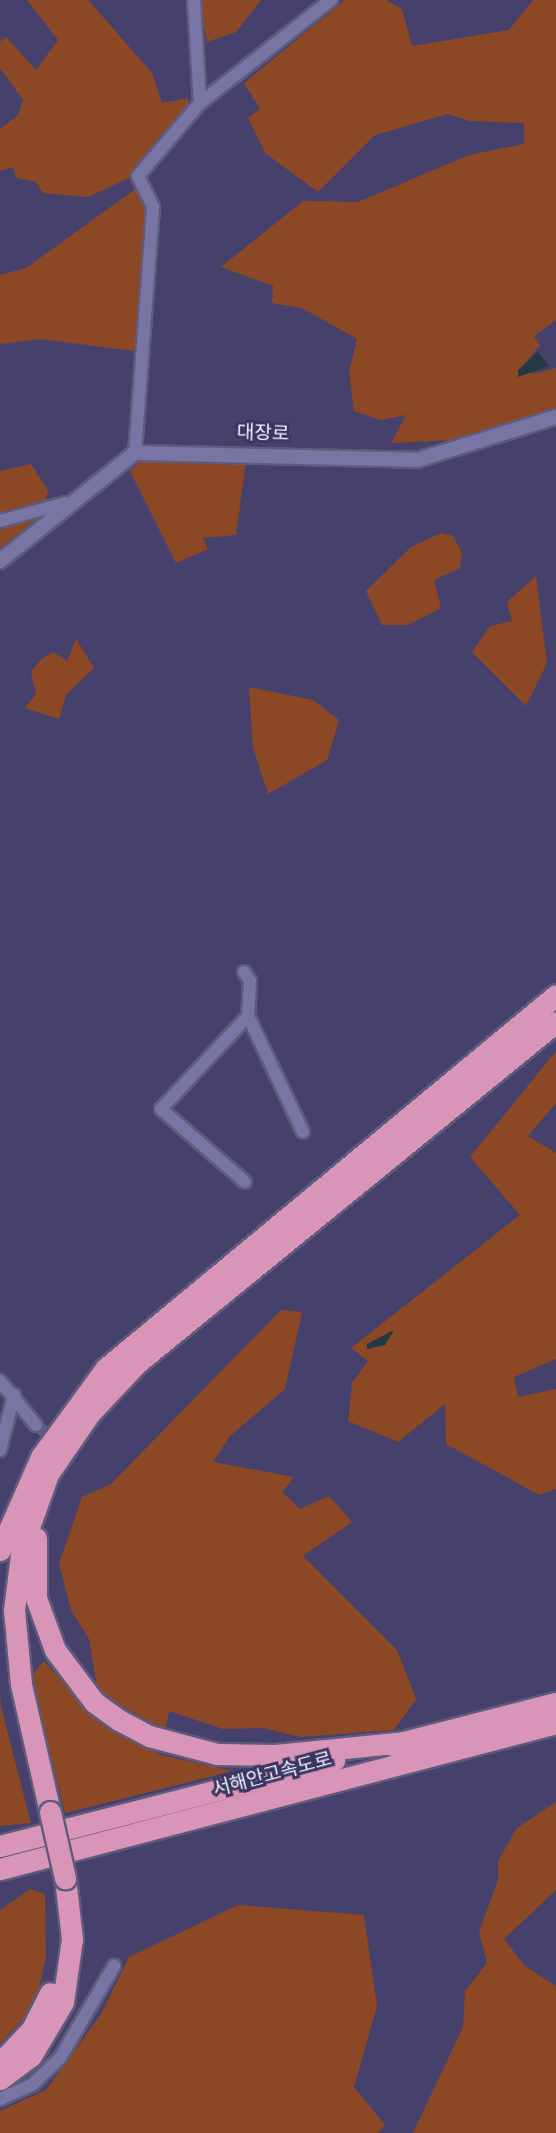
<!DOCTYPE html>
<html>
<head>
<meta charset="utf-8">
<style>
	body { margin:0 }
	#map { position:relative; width:556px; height:2133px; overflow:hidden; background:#45416c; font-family:"Public Sans","Noto Sans KR",sans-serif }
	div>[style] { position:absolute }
	.green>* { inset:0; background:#8c4824 }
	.water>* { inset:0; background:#223842 }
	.minor-tunnel>* { height:12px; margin-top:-6px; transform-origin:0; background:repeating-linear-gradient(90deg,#5f5c82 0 12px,transparent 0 18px) }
	.roads { filter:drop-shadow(2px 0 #605b7d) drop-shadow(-2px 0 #605b7d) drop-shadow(0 2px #605b7d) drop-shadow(0 -2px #605b7d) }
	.minor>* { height:12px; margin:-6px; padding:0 6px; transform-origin:6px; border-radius:6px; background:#7875a5 }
	.tertiary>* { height:14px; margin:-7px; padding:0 7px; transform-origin:7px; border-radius:7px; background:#7875a5 }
	.motorway>* { height:21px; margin:-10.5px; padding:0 10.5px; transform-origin:10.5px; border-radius:10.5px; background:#d995b8 }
	.bridges { filter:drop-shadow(2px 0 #605b7d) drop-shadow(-2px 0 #605b7d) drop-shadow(0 2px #605b7d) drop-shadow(0 -2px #605b7d) }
	.motorway-bridge>* { height:21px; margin:-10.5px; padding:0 10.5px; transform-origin:10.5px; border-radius:10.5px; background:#d995b8 }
	span { translate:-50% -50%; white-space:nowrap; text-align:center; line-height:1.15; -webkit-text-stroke:6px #3a3661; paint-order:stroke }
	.street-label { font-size:19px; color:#f3f3fe }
</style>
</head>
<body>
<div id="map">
	<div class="green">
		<div style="clip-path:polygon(27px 0,88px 0,152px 73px,162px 103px,188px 98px,188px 113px,133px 176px,88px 197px,43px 193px,36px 182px,16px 178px,13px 167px,0 171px,0 129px,18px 115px,23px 100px,0 68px,0 42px,6px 37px,36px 70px,58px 40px)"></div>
		<div style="clip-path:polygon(199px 0,261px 0,236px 32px,207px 42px)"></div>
		<div style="clip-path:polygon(345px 0,386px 0,402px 9px,412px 46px,509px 30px,533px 0,556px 0,556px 320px,534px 336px,540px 345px,525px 363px,532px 374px,556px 368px,556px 411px,474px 439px,391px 443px,406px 415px,381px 420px,354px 411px,349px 372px,357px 339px,302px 308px,272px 303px,273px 286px,221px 267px,303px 201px,358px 202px,469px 155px,524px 144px,524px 123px,469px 121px,448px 114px,375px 135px,318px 192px,265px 153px,248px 118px,260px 109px,244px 83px)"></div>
		<div style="clip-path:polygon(137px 188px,150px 221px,134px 351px,40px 339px,0 344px,0 275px,26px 268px)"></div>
		<div style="clip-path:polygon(142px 460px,246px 461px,236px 535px,203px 538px,208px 549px,176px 563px,130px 471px)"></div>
		<div style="clip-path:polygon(31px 464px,48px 491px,42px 515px,0 548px,0 471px)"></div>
		<div style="clip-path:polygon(441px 533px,453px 536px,462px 553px,460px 568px,434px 580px,441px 608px,408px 625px,382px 625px,366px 591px,411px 547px)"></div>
		<div style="clip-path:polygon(536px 576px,547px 663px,526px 706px,472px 652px,490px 626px,512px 621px,507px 602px)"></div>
		<div style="clip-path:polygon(76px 639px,94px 668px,66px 695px,59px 719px,25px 708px,36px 694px,31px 672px,40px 660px,53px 652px,67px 661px)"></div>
		<div style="clip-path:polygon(249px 687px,313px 700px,339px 720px,327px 760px,268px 794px,253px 748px)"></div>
		<div style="clip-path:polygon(556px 1051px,556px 1103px,528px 1136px,556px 1153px,556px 1359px,514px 1377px,518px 1397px,556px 1389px,556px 1489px,539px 1495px,446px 1444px,445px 1404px,398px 1442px,348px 1421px,352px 1383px,368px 1361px,351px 1348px,520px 1215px,470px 1157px)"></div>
		<div style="clip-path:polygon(281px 1310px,302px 1312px,285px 1389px,230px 1436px,213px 1462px,294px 1477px,282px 1492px,300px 1509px,329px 1496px,352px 1522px,303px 1556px,397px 1650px,416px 1699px,394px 1730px,300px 1737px,264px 1728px,223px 1729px,169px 1711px,165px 1731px,98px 1692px,89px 1639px,71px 1610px,59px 1564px,82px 1497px,111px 1484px)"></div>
		<div style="clip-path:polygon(44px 1661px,95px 1718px,161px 1755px,233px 1771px,65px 1813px,31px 1676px)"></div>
		<div style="clip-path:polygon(0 1693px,1px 1707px,31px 1823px,0 1826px)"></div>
		<div style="clip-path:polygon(556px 1802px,556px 1890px,504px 1939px,525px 1966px,556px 1986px,556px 2133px,413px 2133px,463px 2027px,465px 1991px,487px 1963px,479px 1932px,498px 1880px,498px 1861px,517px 1828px)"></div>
		<div style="clip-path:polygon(30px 1889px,45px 1894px,46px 1957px,35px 2006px,0 2044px,0 1910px)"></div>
		<div style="clip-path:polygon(238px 1905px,364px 1915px,377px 2006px,354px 2087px,385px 2125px,378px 2133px,0 2133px,0 2111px,46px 2090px,101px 2014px,129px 1957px)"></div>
	</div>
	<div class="water">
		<div style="clip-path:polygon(538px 352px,549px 366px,518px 377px,518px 370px)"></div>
		<div style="clip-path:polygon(394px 1330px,385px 1345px,367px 1349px,367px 1344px)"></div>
	</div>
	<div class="minor-tunnel">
		<div style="left:36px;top:1425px;width:52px;rotate:38deg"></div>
	</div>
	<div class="roads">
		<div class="minor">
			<div style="left:194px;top:0;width:103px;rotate:86.7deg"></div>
			<div style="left:135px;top:453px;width:247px;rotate:-85.8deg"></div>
			<div style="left:153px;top:207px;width:34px;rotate:-116deg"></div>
			<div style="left:138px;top:176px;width:96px;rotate:-49.7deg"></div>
			<div style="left:200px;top:103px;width:167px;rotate:-38.2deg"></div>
			<div style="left:0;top:521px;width:68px;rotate:-15.3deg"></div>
			<div style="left:244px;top:972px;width:11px;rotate:56deg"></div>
			<div style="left:250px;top:981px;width:35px;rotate:93deg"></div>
			<div style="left:248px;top:1016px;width:127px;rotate:133.1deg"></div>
			<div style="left:161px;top:1109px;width:111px;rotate:41deg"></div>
			<div style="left:248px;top:1016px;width:128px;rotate:64.6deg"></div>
			<div style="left:0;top:1381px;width:57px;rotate:50.7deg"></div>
			<div style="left:0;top:1450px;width:57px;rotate:-75.7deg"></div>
			<div style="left:0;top:2099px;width:36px;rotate:-24deg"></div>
			<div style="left:33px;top:2084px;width:37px;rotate:-44deg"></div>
			<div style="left:60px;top:2058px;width:107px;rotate:-59.6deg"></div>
		</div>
		<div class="tertiary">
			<div style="left:0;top:561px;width:173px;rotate:-38.7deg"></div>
			<div style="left:135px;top:453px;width:282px;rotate:1.4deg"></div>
			<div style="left:417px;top:460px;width:145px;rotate:-17.2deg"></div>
		</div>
		<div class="motorway">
			<div style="left:36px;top:1538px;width:60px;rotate:90deg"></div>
			<div style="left:36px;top:1598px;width:55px;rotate:69.9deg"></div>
			<div style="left:55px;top:1650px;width:65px;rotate:53.1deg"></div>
			<div style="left:94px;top:1702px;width:31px;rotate:36deg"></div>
			<div style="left:119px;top:1720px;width:34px;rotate:28deg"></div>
			<div style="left:149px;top:1736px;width:70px;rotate:14.8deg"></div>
			<div style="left:217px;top:1754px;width:58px;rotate:1deg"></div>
			<div style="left:275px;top:1755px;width:132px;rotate:-5.7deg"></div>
			<div style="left:0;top:1550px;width:102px;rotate:-66.2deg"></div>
			<div style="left:41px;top:1457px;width:110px;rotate:-53.9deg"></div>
			<div style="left:106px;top:1368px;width:584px;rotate:-39.65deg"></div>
			<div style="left:392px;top:1745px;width:169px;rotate:-14.4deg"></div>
			<div style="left:50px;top:1812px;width:131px;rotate:-102.8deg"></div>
			<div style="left:21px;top:1684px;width:74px;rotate:-95.4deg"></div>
			<div style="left:14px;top:1610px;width:64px;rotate:-82.8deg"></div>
			<div style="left:22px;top:1547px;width:77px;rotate:-70.4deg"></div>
			<div style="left:48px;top:1474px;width:74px;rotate:-55.5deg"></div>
			<div style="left:90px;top:1413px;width:69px;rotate:-46.8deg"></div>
			<div style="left:137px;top:1363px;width:540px;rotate:-39.14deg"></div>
			<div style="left:0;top:1846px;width:345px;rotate:-14.4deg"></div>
			<div style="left:0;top:1869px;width:575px;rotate:-14.71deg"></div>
			<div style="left:0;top:2063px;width:47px;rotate:-46.7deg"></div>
			<div style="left:32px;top:2029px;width:40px;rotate:-63.4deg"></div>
			<div style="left:0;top:2079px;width:39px;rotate:-37deg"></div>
			<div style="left:31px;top:2056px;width:63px;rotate:-59.3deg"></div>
			<div style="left:63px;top:2002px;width:64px;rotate:-81.9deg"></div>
			<div style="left:72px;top:1939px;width:61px;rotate:-96.5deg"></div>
		</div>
	</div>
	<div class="bridges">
		<div class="motorway-bridge">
			<div style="left:50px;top:1812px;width:68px;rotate:77.2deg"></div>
		</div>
	</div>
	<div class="street-label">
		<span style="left:263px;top:433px;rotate:2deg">대장로</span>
		<span style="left:272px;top:1774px;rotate:-15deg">서해안고속도로</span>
	</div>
</div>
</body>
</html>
